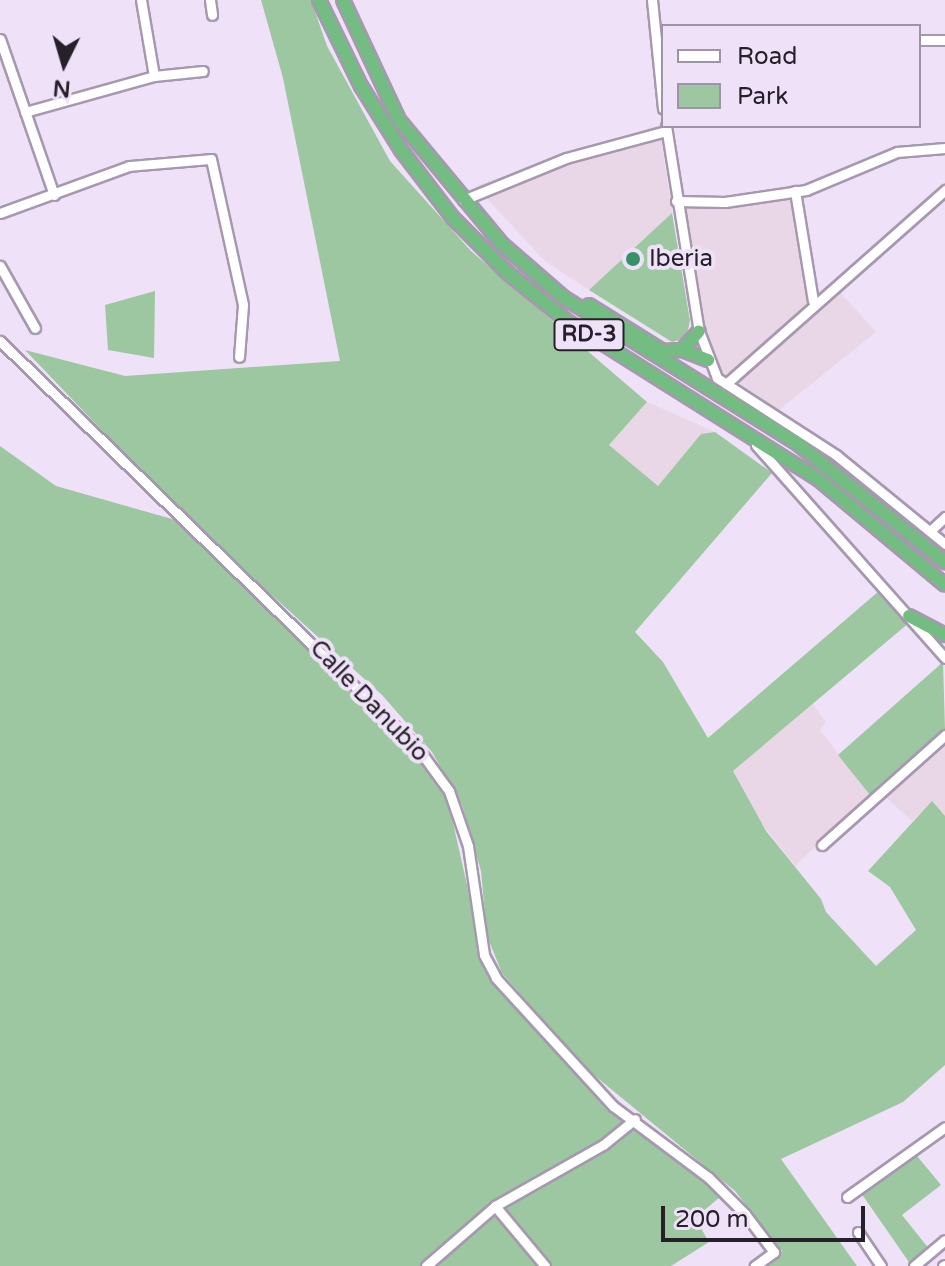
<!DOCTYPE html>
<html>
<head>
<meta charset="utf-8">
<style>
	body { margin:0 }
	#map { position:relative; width:945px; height:1266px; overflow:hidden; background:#efe1f8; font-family:"Varela Round",sans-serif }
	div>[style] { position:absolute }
	.commercial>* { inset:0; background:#e9d7e7 }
	.green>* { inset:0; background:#9dc7a0 }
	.roads { filter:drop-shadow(2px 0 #a698ae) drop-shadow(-2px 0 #a698ae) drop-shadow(0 2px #a698ae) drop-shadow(0 -2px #a698ae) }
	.minor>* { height:9px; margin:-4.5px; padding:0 4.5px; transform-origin:4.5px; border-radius:4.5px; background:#fff }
	.highway>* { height:12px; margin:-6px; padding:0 6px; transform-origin:6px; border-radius:6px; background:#73bd83 }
	.dots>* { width:22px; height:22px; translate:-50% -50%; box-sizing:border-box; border:4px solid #efe1f8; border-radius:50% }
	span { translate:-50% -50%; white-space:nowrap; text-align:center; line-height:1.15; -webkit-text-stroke:8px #efe1f8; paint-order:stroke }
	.shield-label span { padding:2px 6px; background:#efe1f8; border:2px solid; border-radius:6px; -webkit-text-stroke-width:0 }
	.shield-label { font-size:22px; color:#252029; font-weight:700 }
	.poi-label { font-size:24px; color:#252029 }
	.left { translate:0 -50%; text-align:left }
	.street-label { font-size:24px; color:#252029 }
	.legend { position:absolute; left:661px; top:24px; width:260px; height:104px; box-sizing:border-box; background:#efe1f8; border:2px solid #9e94a5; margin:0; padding:10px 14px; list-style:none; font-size:24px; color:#252029 }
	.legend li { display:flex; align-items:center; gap:16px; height:40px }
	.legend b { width:40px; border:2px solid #9e94a5 }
	.north { position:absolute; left:24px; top:24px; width:80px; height:80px; -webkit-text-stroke:6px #efe1f8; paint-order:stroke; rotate:185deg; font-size:22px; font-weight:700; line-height:32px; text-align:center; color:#252029 }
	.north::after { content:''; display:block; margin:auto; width:28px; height:36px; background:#252029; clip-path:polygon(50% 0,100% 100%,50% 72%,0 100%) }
	.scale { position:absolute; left:661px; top:1206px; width:204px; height:36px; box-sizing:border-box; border:4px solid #252029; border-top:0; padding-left:10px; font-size:24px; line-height:28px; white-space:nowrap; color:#252029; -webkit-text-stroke:6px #efe1f8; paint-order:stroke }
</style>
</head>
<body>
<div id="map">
	<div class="commercial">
		<div style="clip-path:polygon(659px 125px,672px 213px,589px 290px,545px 261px,475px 186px)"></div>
		<div style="clip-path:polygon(792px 186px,810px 309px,836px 288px,876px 332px,779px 410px,720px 370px,709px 346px,678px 195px,731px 196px)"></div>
		<div style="clip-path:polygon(647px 402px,715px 432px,701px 434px,658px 486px,609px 445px)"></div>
		<div style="clip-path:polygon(813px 704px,826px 722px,820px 730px,870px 795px,795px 866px,753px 812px,733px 771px)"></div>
		<div style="clip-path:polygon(945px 730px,945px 816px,932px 802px,912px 821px,880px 792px)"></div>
	</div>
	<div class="green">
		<div style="clip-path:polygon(261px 0,311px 0,327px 46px,390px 161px,471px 251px,647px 402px,609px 445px,658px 486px,701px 434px,715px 432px,772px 473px,635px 632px,663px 662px,708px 738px,879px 591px,910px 622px,733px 771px,766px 831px,821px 899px,826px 912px,876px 966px,916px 930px,890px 887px,868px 871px,932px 801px,945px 816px,945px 1065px,903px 1102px,781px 1159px,857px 1266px,761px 1266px,782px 1251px,735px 1191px,583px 1066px,502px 973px,487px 936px,481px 871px,462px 805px,432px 752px,382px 695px,181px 513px,25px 350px,125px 376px,340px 361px,283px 78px)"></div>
		<div style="clip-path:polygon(672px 213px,690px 321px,686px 338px,672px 342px,589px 290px)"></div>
		<div style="clip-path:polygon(155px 291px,154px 358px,108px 350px,105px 305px)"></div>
		<div style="clip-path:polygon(0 446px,56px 486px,179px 521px,397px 732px,448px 801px,487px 973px,620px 1119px,694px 1171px,720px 1197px,695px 1218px,709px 1242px,671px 1266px,0 1266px)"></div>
		<div style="clip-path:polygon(943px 662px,945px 730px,870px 795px,838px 755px)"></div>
		<div style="clip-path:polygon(917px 1156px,941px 1185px,902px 1215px,930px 1250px,911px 1265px,861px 1193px)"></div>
	</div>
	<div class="roads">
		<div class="minor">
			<div style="left:210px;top:0;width:15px;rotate:82deg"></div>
			<div style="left:652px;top:0;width:109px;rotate:84.2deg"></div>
			<div style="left:0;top:39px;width:165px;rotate:70.9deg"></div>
			<div style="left:919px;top:40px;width:26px"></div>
			<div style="left:154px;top:76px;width:49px;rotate:-5.8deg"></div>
			<div style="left:25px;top:112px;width:134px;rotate:-15.6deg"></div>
			<div style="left:154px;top:76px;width:77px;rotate:-99.7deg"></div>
			<div style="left:666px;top:126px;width:208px;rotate:80.9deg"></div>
			<div style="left:699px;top:331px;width:50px;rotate:69deg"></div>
			<div style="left:717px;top:378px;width:142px;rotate:32.9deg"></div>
			<div style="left:836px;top:455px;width:141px;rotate:39.2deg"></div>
			<div style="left:795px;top:191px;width:111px;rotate:80.7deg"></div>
			<div style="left:463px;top:200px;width:111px;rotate:-22.2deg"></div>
			<div style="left:566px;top:158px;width:104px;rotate:-15.1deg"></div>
			<div style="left:676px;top:201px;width:49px;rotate:1.2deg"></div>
			<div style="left:725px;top:202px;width:82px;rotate:-8.4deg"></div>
			<div style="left:806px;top:190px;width:99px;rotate:-22.7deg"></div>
			<div style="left:897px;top:152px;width:48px;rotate:-4.8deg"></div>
			<div style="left:0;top:213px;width:137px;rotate:-20deg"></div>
			<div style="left:129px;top:166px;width:82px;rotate:-4.9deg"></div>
			<div style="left:211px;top:159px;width:149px;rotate:77.6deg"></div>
			<div style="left:243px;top:305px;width:52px;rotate:94.4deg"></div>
			<div style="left:0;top:266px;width:71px;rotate:60.6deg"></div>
			<div style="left:0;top:341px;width:582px;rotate:44.23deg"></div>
			<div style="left:417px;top:747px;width:54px;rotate:54deg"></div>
			<div style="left:449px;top:791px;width:58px;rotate:70.9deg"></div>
			<div style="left:468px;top:846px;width:110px;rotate:81.6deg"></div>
			<div style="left:484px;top:955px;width:26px;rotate:62deg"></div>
			<div style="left:496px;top:978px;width:173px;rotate:47.6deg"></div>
			<div style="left:613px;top:1106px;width:119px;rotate:36.8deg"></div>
			<div style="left:708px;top:1177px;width:52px;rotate:45deg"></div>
			<div style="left:745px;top:1214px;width:48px;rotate:52.7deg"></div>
			<div style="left:774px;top:1252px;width:24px;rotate:144deg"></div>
			<div style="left:726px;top:384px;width:293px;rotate:-41.5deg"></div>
			<div style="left:756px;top:445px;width:285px;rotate:48.4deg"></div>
			<div style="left:930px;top:531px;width:21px;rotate:-43deg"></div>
			<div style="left:822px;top:845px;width:165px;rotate:-41.8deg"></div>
			<div style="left:847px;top:1197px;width:120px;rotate:-35.5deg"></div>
			<div style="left:495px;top:1206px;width:78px;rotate:50.2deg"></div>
			<div style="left:858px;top:1232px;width:41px;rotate:55.9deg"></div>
			<div style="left:426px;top:1266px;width:91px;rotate:-41deg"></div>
			<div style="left:495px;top:1206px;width:124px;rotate:-29.5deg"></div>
			<div style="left:603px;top:1145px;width:41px;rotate:-39.1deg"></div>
			<div style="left:914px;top:1266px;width:40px;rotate:-40deg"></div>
			<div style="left:943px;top:1266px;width:2px;rotate:-27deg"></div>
		</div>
		<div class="highway">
			<div style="left:319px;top:0;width:96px;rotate:64deg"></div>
			<div style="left:361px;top:86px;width:75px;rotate:58deg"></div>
			<div style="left:401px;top:150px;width:86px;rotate:52.6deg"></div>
			<div style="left:453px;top:218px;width:78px;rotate:45deg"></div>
			<div style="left:508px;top:273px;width:76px;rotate:39.1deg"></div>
			<div style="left:567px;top:321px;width:297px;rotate:32.2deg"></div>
			<div style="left:818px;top:479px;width:165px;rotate:39.8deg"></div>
			<div style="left:343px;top:0;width:132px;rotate:65deg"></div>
			<div style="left:399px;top:120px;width:161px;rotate:50.3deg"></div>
			<div style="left:502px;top:244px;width:81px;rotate:41deg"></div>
			<div style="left:563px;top:297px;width:277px;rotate:32deg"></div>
			<div style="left:798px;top:444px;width:189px;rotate:38.8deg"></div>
			<div style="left:589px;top:305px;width:87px;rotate:31.9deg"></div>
			<div style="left:663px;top:351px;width:19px;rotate:-3deg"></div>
			<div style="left:682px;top:350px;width:25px;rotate:-48deg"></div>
			<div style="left:682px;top:350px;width:28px;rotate:21deg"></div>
			<div style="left:909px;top:616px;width:41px;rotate:27.8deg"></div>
		</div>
	</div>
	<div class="dots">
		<div style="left:633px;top:259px;background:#379168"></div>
	</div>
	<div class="shield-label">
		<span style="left:589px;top:335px">RD-3</span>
	</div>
	<div class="poi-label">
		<span class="left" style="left:649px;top:259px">Iberia</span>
	</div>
	<div class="street-label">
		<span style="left:369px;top:701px;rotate:46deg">Calle Danubio</span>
	</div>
	<ul class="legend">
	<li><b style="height:10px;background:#fff"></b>Road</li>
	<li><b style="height:22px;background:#9dc7a0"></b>Park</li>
	</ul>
	<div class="north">N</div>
	<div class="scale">200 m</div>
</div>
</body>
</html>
